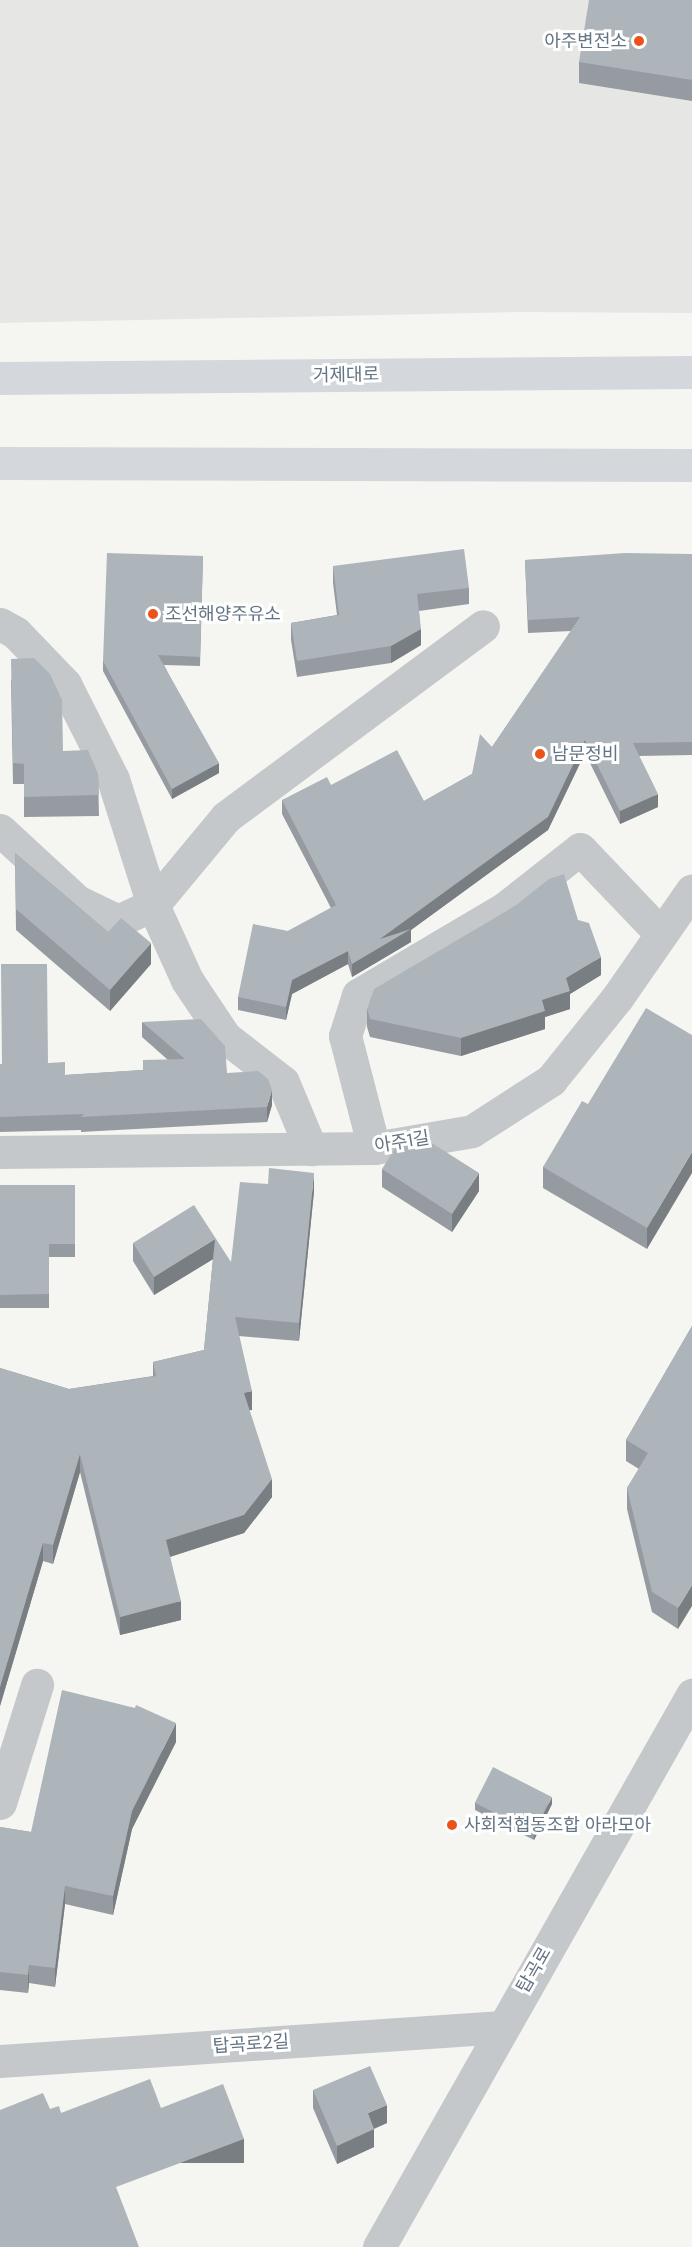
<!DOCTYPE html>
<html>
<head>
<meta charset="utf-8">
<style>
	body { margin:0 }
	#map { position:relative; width:692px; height:2247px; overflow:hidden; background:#f5f6f1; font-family:"DM Sans","Noto Sans KR",sans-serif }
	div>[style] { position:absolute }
	.built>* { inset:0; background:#e6e7e5 }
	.minor>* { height:33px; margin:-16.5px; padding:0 16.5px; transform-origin:16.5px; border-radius:16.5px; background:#c5c8cb }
	.highway>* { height:33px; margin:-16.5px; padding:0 16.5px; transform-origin:16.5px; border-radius:16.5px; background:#d4d8dc }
	.wall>* { inset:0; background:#959ba0 }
	.shaded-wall>* { inset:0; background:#797e82; transform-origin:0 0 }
	.building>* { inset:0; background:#adb4ba; transform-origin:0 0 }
	.dots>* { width:16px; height:16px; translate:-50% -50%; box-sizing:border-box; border:3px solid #fff; border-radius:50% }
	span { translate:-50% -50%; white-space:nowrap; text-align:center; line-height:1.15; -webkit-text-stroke:6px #fff; paint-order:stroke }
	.poi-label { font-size:18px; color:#637484 }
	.right { translate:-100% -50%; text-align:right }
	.left { translate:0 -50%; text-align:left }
	.street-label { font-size:18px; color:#637484 }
</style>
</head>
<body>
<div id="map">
	<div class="built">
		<div style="clip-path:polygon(0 0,692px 0,692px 313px,520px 312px,0 323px)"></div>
	</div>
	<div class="minor">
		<div style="left:0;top:624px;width:18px;rotate:29deg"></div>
		<div style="left:16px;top:633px;width:71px;rotate:46.1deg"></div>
		<div style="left:65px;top:684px;width:106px;rotate:63.2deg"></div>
		<div style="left:113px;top:779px;width:132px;rotate:72.4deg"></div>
		<div style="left:153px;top:905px;width:82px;rotate:65.6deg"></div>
		<div style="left:187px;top:980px;width:69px;rotate:56.3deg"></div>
		<div style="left:225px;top:1037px;width:73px;rotate:37.8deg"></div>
		<div style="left:283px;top:1082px;width:73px;rotate:67.3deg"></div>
		<div style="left:0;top:830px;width:105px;rotate:42.7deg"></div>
		<div style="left:77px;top:901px;width:46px;rotate:26deg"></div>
		<div style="left:118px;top:921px;width:38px;rotate:-25deg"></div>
		<div style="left:153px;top:905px;width:114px;rotate:-50.3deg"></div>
		<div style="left:226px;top:817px;width:320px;rotate:-36.6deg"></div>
		<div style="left:374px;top:1148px;width:116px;rotate:-104.5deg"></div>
		<div style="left:345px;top:1036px;width:43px;rotate:-72.4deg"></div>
		<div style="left:358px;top:995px;width:171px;rotate:-30.6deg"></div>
		<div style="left:505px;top:908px;width:95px;rotate:-38.2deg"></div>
		<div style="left:580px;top:849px;width:117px;rotate:46.4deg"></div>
		<div style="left:0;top:1152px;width:374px;rotate:-0.6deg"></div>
		<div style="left:374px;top:1148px;width:99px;rotate:-9.8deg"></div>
		<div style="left:472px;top:1131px;width:94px;rotate:-32.8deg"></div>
		<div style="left:551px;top:1080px;width:105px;rotate:-51.2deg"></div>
		<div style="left:617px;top:998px;width:131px;rotate:-55.2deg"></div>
		<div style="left:0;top:1803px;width:124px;rotate:-72.6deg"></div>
		<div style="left:0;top:2061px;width:503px;rotate:-3.87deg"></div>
		<div style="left:379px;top:2247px;width:635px;rotate:-60.45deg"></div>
	</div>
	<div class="highway">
		<div style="left:0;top:378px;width:692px;rotate:-0.5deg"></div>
		<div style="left:0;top:463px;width:692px;rotate:0.17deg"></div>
	</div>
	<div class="wall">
		<div style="clip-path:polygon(692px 0,692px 101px,579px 83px,579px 62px)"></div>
		<div style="clip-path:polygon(692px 554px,692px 755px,639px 756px,658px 807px,620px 824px,585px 753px,548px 830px,411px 930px,411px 942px,352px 977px,348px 964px,292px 994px,286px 1020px,238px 1010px,238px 997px,288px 931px,331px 908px,282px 814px,282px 800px,331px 785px,424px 801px,472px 774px,492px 747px,571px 631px,528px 633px,525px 560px)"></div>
		<div style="clip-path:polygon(203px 556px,200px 666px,164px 665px,219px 773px,172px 799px,103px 671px,103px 661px)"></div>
		<div style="clip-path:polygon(333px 566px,469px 588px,469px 604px,419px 611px,421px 645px,391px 663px,297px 677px,291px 640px,291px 623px,337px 615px,333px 583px)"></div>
		<div style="clip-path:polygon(11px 679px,63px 751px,98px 774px,99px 816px,24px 817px,24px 784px,13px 784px)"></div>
		<div style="clip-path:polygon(15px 853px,108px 932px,151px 964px,110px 1011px,16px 930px)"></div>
		<div style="clip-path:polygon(515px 906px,578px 920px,601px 975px,570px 994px,570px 1009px,545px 1017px,545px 1029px,461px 1056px,370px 1037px,367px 1027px,367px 1009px)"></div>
		<div style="clip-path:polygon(142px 1022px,227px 1073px,272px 1105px,267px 1122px,81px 1132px,81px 1130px,0 1132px,0 1064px,48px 1063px,65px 1075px,143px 1070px,143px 1060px,168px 1060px,142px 1037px)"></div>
		<div style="clip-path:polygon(692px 1035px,647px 1249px,543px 1188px,543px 1167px)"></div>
		<div style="clip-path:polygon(382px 1169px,479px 1191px,452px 1232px,382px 1187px)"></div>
		<div style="clip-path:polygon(0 1185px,75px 1185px,75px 1257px,49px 1257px,49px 1308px,0 1308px)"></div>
		<div style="clip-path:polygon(314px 1191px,299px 1341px,239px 1336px,252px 1410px,249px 1410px,272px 1497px,244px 1533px,170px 1557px,181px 1620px,120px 1635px,80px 1472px,53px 1564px,43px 1561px,0 1706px,0 1368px,69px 1389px,153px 1376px,153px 1362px,204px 1350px,213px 1259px,154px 1295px,133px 1261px,133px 1243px,231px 1262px)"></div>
		<div style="clip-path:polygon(692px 1326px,678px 1629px,652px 1612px,627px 1509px,627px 1488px,639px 1469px,626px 1461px,626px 1440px)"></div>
		<div style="clip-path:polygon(176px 1742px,132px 1829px,113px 1915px,65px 1904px,55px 1987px,29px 1983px,28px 1993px,0 1990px,0 1827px,31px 1832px)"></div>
		<div style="clip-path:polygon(475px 1803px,552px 1804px,534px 1840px,475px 1810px)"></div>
		<div style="clip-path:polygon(313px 2090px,387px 2123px,374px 2129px,374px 2147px,337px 2164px,313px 2108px)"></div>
	</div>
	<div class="shaded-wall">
		<div style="clip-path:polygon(421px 629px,421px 645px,391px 663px,391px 646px)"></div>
		<div style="clip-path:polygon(585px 740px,585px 753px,548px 830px,411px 930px,411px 942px,352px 977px,352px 964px,380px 939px)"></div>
		<div style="clip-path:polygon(219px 763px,219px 773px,172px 799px,172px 789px)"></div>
		<div style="clip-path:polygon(658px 794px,658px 807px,620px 824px,620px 811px)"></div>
		<div style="clip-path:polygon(151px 943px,151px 964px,110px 1011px,110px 990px)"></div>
		<div style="clip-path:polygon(348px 951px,348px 964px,292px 994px,286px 1020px,286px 1007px,292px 980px)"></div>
		<div style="clip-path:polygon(601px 957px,601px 975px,570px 994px,570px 1009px,545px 1017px,545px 1029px,461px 1056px,461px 1038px,542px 1000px,566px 978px)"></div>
		<div style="clip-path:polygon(272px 1090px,272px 1105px,267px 1122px,267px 1107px)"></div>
		<div style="clip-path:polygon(692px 1152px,692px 1173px,647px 1249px,647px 1228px)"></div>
		<div style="clip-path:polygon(314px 1173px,314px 1191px,299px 1341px,299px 1323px)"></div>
		<div style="clip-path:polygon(479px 1173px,479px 1191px,452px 1232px,452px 1214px)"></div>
		<div style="clip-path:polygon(215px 1239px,215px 1258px,154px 1295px,154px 1277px)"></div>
		<div style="clip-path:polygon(252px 1391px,252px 1410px,244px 1411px,244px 1393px)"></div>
		<div style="clip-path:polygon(80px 1454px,80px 1472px,53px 1564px,53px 1545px)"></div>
		<div style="clip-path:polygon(272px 1479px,272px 1497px,244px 1533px,166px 1558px,166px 1540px)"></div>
		<div style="clip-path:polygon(43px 1543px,43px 1561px,0 1706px,0 1687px)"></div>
		<div style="clip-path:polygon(692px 1585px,692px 1606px,678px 1629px,678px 1608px)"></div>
		<div style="clip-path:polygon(181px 1601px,181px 1620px,120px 1635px,120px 1617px)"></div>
		<div style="clip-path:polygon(176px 1723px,176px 1742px,132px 1829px,113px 1915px,113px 1896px,132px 1811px)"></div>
		<div style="clip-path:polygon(552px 1797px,552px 1804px,534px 1840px,534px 1833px)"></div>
		<div style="clip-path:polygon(65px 1886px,65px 1904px,55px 1987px,55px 1968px)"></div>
		<div style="clip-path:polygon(29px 1965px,29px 1983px,28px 1993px,28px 1975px)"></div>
		<div style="clip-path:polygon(387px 2105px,387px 2123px,368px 2131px,368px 2113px)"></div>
		<div style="clip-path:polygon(374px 2129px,374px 2147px,337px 2164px,337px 2146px)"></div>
		<div style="left:244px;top:2139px;width:24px;height:137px;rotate:90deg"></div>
	</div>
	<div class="building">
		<div style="clip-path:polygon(589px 0,692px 0,692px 80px,579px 62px)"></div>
		<div style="clip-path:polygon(464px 549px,469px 588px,417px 594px,421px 629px,391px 646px,297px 661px,291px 623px,339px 615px,333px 566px)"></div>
		<div style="clip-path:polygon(107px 553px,203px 556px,200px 657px,158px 655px,219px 763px,172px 789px,103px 661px)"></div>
		<div style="clip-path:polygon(625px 553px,692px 554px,692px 742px,633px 743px,658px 794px,620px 811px,585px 740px,548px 817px,380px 939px,411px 929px,352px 964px,348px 951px,292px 980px,286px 1007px,238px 997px,253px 924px,288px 931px,336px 905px,282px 800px,327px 777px,331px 785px,397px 750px,424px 801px,472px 774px,480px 734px,492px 747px,580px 617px,528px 620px,525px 560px)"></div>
		<div style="clip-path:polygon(34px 658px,50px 674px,62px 700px,63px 751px,88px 750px,98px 774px,99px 795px,24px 797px,24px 764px,13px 763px,11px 659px)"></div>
		<div style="clip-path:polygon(15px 853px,108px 932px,121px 918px,151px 943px,110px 990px,16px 909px)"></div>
		<div style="clip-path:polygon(564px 874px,578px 920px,589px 923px,601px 957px,566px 978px,570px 991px,542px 1000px,545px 1011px,461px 1038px,370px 1019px,367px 1009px,374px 989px,515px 906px,549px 879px)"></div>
		<div style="clip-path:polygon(1px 964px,47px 964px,48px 1063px,65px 1062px,65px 1075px,143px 1070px,143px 1060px,185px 1059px,142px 1022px,201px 1019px,225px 1046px,227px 1073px,258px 1071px,268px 1079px,272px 1090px,267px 1107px,81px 1117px,84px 1114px,0 1117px,0 1064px,2px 1064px)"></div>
		<div style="clip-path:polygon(646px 1008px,692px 1035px,692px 1152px,647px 1228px,543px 1167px,582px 1101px,588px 1104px)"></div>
		<div style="clip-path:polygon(427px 1140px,479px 1173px,452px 1214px,382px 1169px,397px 1145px)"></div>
		<div style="clip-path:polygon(269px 1168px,314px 1173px,299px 1323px,235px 1317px,252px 1391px,244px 1393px,272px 1479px,244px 1515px,166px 1540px,181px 1601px,120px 1617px,80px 1454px,53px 1545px,43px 1543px,0 1687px,0 1368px,69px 1389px,156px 1376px,153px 1362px,204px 1350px,215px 1239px,154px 1277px,133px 1243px,194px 1205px,231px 1262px,240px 1182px,268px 1184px)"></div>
		<div style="clip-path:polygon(0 1185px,75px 1185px,75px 1244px,49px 1244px,49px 1294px,0 1295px)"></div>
		<div style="clip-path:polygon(692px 1326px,692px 1585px,678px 1608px,652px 1592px,627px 1488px,648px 1453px,626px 1440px)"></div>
		<div style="clip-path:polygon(62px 1690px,135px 1708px,136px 1705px,176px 1723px,132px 1811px,113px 1896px,65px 1886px,55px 1968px,29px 1965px,28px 1975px,0 1972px,0 1827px,31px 1832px)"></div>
		<div style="left:493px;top:1767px;width:66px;height:40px;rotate:27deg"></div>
		<div style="clip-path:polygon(370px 2066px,387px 2105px,368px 2113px,374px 2129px,337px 2146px,313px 2090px)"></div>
		<div style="clip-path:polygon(150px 2079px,161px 2108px,223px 2084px,244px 2139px,116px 2187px,139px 2247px,0 2247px,0 2110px,43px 2093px,50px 2109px,59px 2106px,61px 2113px)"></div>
	</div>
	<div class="dots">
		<div style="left:639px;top:41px;background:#ec531b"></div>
		<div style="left:153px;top:614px;background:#ec531b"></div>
		<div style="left:540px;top:754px;background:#ec531b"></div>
		<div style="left:452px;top:1825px;background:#ec531b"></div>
	</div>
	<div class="poi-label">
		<span class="right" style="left:627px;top:41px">아주변전소</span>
		<span class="left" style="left:165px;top:614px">조선해양주유소</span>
		<span class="left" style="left:552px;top:754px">남문정비</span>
		<span class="left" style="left:464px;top:1825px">사회적협동조합 아라모아</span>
	</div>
	<div class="street-label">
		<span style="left:346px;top:375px;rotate:-1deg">거제대로</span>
		<span style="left:402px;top:1142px;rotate:-9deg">아주1길</span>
		<span style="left:534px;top:1970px;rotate:-60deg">탑곡로</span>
		<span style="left:251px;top:2044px;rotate:-4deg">탑곡로2길</span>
	</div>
</div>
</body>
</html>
